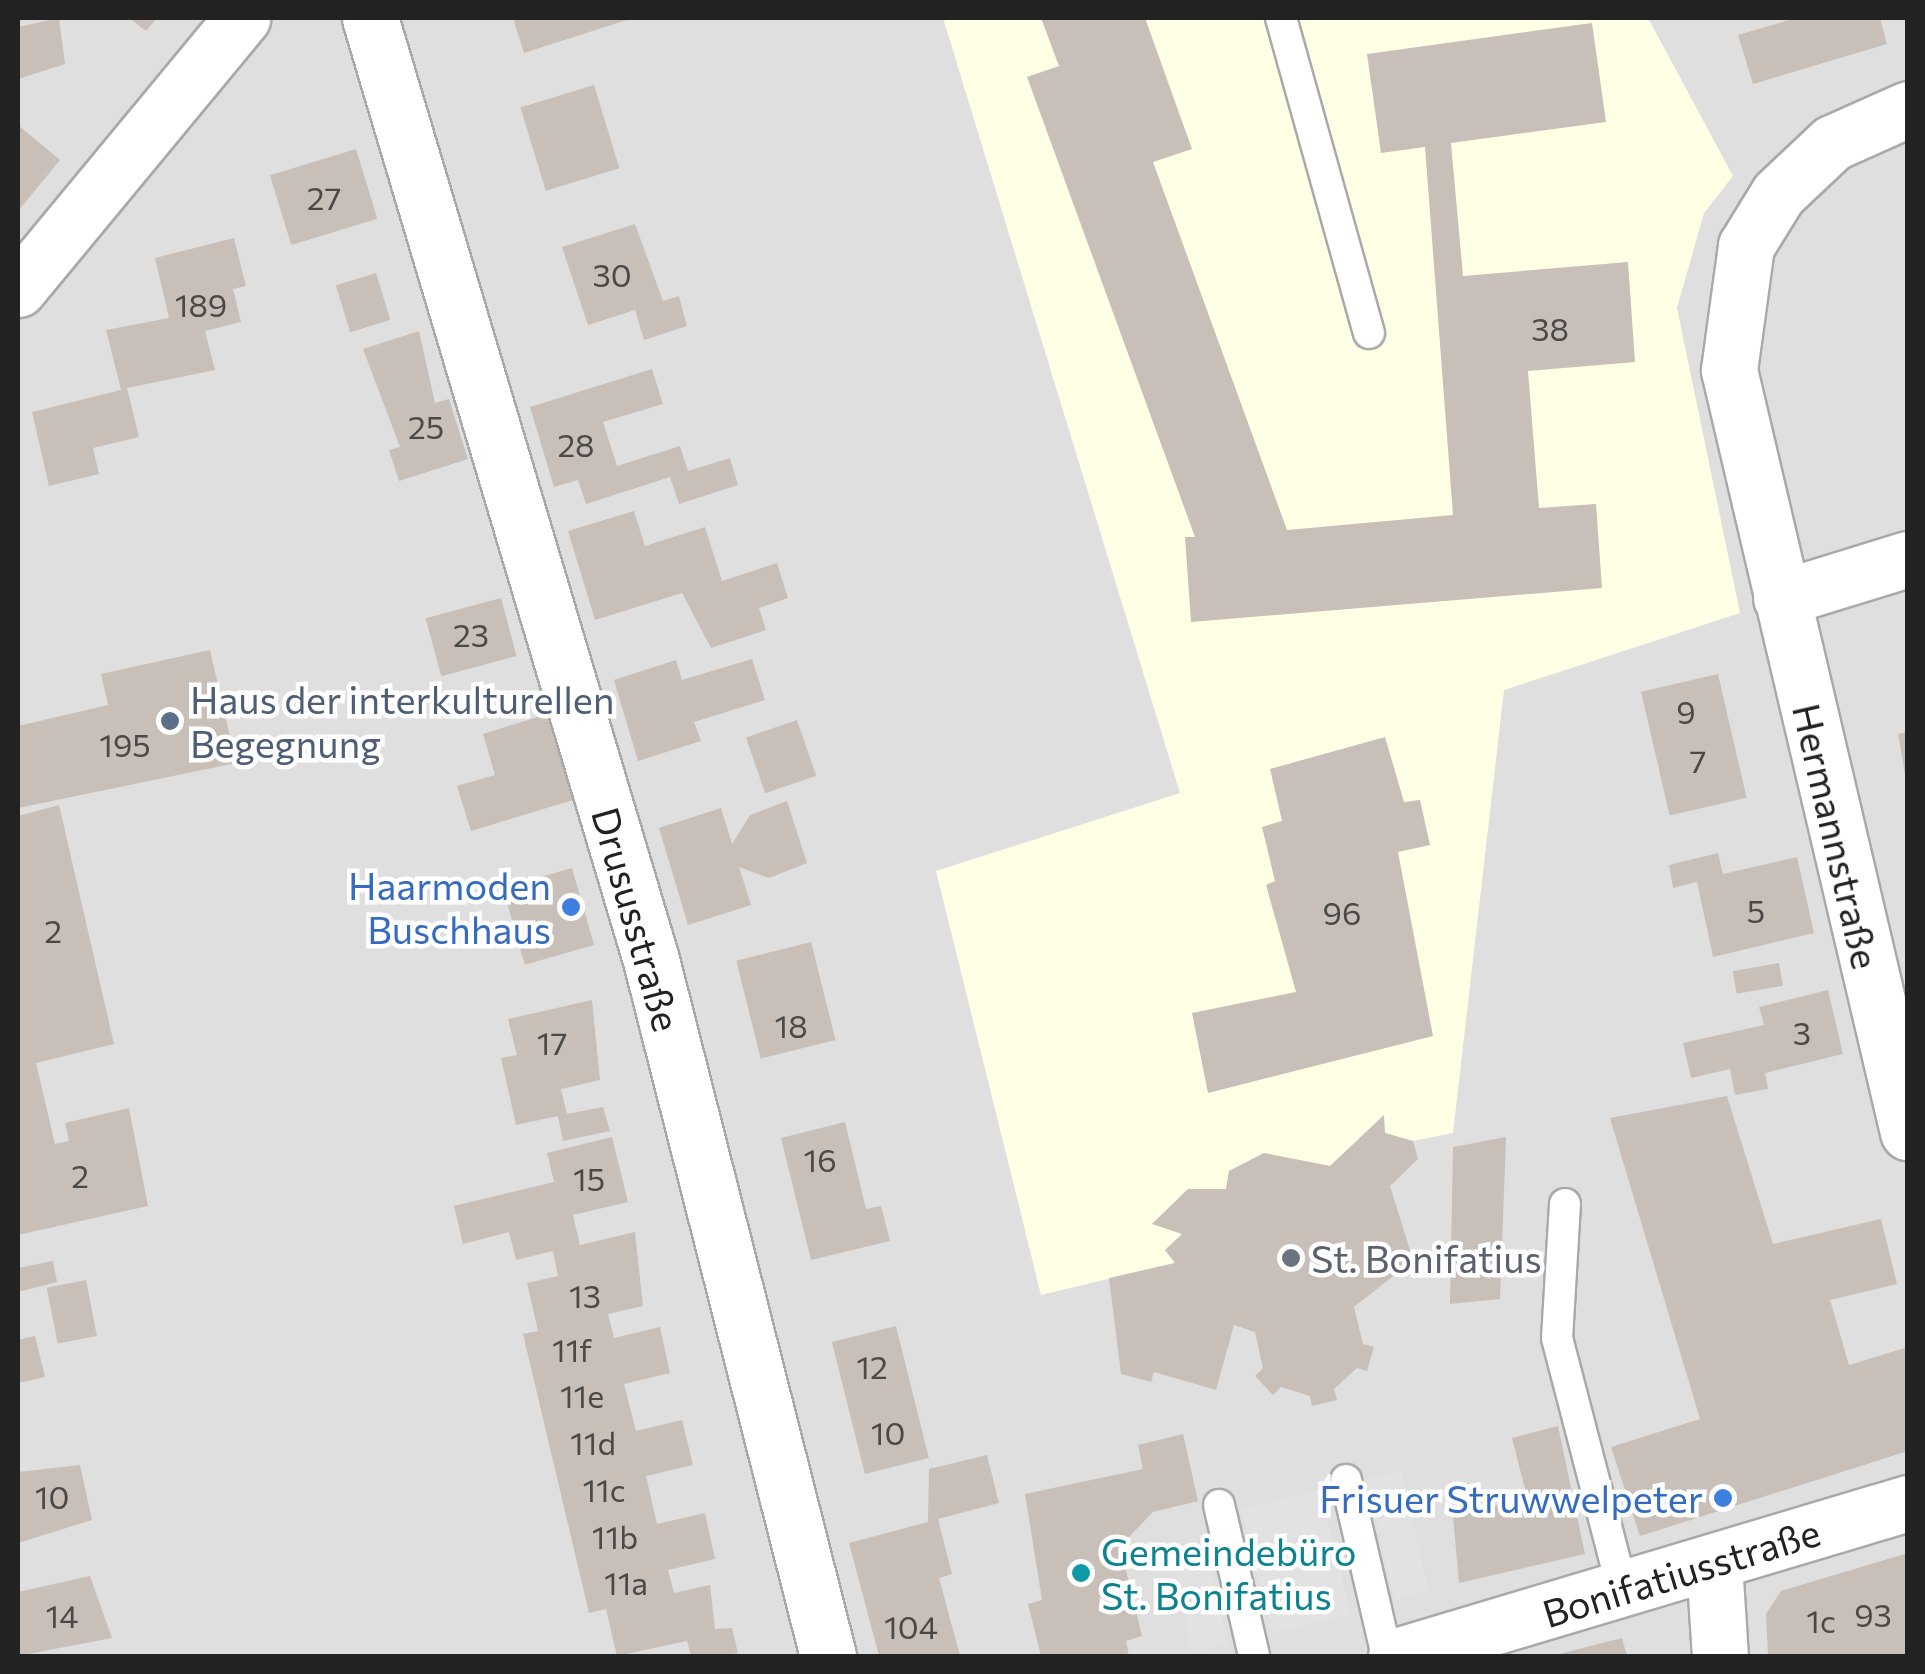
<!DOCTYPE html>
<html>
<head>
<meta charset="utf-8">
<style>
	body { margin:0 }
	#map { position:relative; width:1925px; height:1674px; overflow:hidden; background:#f2efe9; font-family:Commissioner,sans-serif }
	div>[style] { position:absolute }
	.residential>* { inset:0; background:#e0dfdf; transform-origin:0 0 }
	.education>* { inset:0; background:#ffffe5 }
	.parking>* { inset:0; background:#e2e2e2; transform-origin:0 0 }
	.building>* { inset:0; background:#c7bfb8; transform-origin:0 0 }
	.roads { filter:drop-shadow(2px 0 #a9a9a9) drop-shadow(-2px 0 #a9a9a9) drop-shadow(0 2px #a9a9a9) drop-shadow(0 -2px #a9a9a9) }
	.lane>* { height:30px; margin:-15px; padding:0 15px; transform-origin:15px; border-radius:15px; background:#fff }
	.street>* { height:55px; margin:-27.5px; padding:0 27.5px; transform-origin:27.5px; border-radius:27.5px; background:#fff }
	.dots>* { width:28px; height:28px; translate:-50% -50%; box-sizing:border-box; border:5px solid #fff; border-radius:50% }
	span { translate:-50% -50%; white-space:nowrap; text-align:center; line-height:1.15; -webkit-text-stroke:9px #fff; paint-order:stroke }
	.number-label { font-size:32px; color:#4b4948 }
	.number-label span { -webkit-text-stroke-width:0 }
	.service-label { font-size:38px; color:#4e5e75 }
	.left { translate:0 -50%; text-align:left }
	.street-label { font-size:38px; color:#222 }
	.shop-label { font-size:38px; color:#366cbe }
	.right { translate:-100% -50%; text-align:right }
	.worship-label { font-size:38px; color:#5b616d }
	.culture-label { font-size:38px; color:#0d838f }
	.frame { position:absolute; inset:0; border:20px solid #222; pointer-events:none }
</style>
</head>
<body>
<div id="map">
	<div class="residential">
		<div style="left:18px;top:18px;width:1889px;height:1638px"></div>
	</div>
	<div class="education">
		<div style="clip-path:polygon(943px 18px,1648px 18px,1733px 176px,1704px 213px,1677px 308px,1740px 613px,1504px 690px,1453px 1133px,1413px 1141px,1385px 1133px,1383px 1116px,1330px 1166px,1264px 1153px,1229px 1171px,1226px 1189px,1188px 1189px,1153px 1223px,1182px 1234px,1165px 1250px,1175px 1263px,1041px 1295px,936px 871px,1180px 793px)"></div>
	</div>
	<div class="parking">
		<div style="left:1401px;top:1471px;width:123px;height:35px;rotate:77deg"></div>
		<div style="left:1320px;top:1490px;width:128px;height:81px;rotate:76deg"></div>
		<div style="left:1207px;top:1555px;width:91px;height:36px;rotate:77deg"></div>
	</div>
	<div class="building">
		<div style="clip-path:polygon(59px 18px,65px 64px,18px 79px,18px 27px)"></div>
		<div style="clip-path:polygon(129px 18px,157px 18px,146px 31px)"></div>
		<div style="clip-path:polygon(513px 18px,633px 18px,524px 53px)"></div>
		<div style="clip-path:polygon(1041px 18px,1145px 18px,1192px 149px,1153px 162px,1287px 530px,1453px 515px,1425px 147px,1381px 153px,1367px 54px,1592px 23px,1606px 122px,1451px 143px,1463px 276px,1628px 262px,1635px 362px,1528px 371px,1539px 508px,1596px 504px,1602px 588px,1191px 622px,1185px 537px,1195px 537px,1027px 77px,1059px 66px)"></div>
		<div style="clip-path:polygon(1796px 18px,1880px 18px,1887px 44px,1753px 84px,1738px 35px)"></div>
		<div style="left:594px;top:85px;width:87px;height:77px;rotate:73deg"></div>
		<div style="clip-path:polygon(18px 125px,60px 160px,18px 211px)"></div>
		<div style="left:356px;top:149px;width:73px;height:90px;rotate:73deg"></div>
		<div style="clip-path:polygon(635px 224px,663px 301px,679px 296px,687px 326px,644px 340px,635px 310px,588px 325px,562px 247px)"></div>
		<div style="clip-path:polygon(234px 238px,246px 286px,233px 289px,241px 322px,205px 331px,215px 370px,127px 388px,139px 437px,93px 448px,99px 474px,49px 486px,32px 412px,121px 390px,106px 330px,169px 318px,155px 258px)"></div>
		<div style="left:376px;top:273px;width:49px;height:42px;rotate:73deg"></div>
		<div style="clip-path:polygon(419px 331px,435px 403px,449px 399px,468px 459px,399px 481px,389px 450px,400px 447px,363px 349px)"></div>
		<div style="clip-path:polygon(652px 369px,663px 404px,603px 422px,617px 466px,680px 446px,688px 471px,730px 458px,738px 485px,679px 504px,670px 477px,586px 504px,578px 480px,554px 487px,530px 407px)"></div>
		<div style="clip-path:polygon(634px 511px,645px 546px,705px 527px,722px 581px,777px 563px,788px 598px,759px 608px,766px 630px,711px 648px,682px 593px,595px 620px,568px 531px)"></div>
		<div style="left:501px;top:598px;width:60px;height:78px;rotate:75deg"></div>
		<div style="clip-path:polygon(210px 650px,236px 763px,18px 808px,18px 726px,108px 705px,101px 674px)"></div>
		<div style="clip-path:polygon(752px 659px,765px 700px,694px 722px,701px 741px,638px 761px,614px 680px,676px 660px,682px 680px)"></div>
		<div style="left:1718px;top:674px;width:127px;height:79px;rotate:77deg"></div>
		<div style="clip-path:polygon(547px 714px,573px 800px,471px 831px,457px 786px,495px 775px,483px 734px)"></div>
		<div style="left:797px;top:720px;width:59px;height:54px;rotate:71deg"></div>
		<div style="clip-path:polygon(1908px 732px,1908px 780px,1906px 780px,1898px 734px)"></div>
		<div style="clip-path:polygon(1385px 737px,1404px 802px,1420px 800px,1430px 845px,1398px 852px,1433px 1036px,1208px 1093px,1192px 1013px,1296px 992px,1266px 885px,1275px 881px,1262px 827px,1282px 821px,1270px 769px)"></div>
		<div style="clip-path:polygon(787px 801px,807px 863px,769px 878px,739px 867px,751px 905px,688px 925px,659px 828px,721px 808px,732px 844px,750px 815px)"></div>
		<div style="clip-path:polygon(59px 805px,114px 1044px,36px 1063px,55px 1144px,69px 1141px,65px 1123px,129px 1108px,148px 1206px,18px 1235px,18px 816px)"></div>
		<div style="clip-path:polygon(1718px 853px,1723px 874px,1797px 857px,1814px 933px,1713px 957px,1697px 882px,1673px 888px,1669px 865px)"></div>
		<div style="left:572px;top:868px;width:80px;height:72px;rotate:74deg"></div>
		<div style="left:811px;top:942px;width:101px;height:77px;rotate:76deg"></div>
		<div style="left:1779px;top:963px;width:23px;height:47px;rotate:80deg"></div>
		<div style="clip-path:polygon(1828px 990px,1843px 1054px,1765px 1073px,1768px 1089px,1735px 1095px,1730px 1069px,1691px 1078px,1683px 1043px,1764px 1025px,1759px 1007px)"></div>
		<div style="clip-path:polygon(592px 1000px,600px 1080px,561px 1089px,567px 1114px,603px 1107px,610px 1131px,563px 1141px,558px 1116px,516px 1125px,501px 1058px,517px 1055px,508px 1019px)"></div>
		<div style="clip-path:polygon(1727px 1096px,1773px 1244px,1881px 1219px,1897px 1284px,1830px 1300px,1849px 1365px,1908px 1347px,1908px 1451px,1640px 1536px,1611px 1447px,1700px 1419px,1610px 1118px)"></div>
		<div style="clip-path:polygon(1384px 1115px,1385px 1133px,1413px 1141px,1418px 1159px,1390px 1186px,1410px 1250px,1406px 1266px,1354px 1307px,1363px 1344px,1374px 1347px,1367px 1371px,1357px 1368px,1334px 1389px,1337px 1400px,1312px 1406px,1310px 1396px,1281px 1387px,1273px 1395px,1255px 1376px,1263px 1368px,1255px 1332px,1234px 1325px,1216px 1390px,1154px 1372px,1151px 1382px,1121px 1374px,1109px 1278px,1175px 1263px,1165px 1250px,1182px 1234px,1152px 1224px,1188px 1189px,1226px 1189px,1229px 1171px,1264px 1153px,1330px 1166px)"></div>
		<div style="clip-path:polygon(845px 1122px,866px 1209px,881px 1206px,890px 1241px,811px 1260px,781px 1138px)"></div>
		<div style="clip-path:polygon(612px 1137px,628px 1202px,573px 1215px,580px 1245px,635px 1232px,643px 1306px,608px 1314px,614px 1338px,660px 1327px,670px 1373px,624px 1384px,636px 1431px,682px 1420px,693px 1465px,646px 1476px,657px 1524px,705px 1513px,715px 1559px,668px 1570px,674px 1593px,710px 1585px,715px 1629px,732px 1628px,738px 1653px,722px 1656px,691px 1656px,687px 1641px,617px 1656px,606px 1609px,589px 1613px,523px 1334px,538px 1331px,527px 1283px,558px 1276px,553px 1251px,516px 1260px,509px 1232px,463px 1244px,454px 1206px,554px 1182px,547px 1153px)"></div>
		<div style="clip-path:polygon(1506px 1137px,1500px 1299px,1450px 1304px,1453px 1147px)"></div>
		<div style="clip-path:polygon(53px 1261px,57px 1282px,18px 1292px,18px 1268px)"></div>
		<div style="left:86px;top:1280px;width:57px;height:40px;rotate:79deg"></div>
		<div style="left:896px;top:1326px;width:136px;height:66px;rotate:76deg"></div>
		<div style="clip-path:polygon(35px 1336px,45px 1377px,18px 1383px,18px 1340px)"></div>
		<div style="clip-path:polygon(1558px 1426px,1585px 1554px,1459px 1583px,1450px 1482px,1469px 1483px,1474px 1512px,1527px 1497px,1512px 1438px)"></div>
		<div style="clip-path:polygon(1183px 1434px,1198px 1501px,1153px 1512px,1120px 1546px,1142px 1636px,1126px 1641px,1129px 1656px,1041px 1656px,1028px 1604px,1042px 1600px,1025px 1494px,1143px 1469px,1138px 1445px)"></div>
		<div style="clip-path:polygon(987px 1455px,999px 1503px,938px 1519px,952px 1574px,939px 1578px,960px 1656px,879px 1656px,849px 1543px,928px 1522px,929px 1469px)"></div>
		<div style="clip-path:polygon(80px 1465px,92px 1520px,18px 1543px,18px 1472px)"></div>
		<div style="clip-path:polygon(1908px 1553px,1908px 1656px,1768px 1656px,1766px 1614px,1781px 1591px)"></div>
		<div style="clip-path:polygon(90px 1576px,112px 1638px,18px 1656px,18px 1592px)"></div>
		<div style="clip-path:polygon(1622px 1638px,1627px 1656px,1556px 1656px,1555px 1655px)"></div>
	</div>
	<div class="roads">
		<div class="lane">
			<div style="left:1281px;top:18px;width:327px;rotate:74.4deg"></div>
			<div style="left:1565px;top:1204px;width:134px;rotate:93.4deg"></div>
			<div style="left:1557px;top:1338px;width:261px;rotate:75.4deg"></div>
			<div style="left:1346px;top:1480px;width:181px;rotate:76.9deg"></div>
			<div style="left:1219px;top:1505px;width:155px;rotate:76.9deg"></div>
		</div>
		<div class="street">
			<div style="left:370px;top:18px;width:983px;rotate:73.39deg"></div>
			<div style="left:651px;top:960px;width:718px;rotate:75.73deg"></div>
			<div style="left:1908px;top:109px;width:83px;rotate:155.9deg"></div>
			<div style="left:1832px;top:143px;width:74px;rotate:136.6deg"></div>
			<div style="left:1778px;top:194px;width:61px;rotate:121.6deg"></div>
			<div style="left:1746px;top:246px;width:125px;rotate:97.8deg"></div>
			<div style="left:1729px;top:370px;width:783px;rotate:76.78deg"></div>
			<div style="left:18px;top:289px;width:352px;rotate:-50.4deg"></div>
			<div style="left:1781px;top:598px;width:133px;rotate:-17.1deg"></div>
			<div style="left:1714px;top:1564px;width:92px;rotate:86.3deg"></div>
			<div style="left:1396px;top:1656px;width:534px;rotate:-16.64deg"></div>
		</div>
	</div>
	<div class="dots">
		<div style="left:170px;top:721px;background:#5c6f8a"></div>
		<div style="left:571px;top:907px;background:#3f7fe0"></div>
		<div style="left:1291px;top:1258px;background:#6b7280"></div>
		<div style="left:1723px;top:1498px;background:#3f7fe0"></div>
		<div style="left:1081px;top:1573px;background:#0f9aa8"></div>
	</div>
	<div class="number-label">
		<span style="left:324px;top:197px">27</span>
		<span style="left:612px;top:274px">30</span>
		<span style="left:201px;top:304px">189</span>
		<span style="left:1550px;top:328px">38</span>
		<span style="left:426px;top:426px">25</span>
		<span style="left:576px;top:444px">28</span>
		<span style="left:471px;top:634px">23</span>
		<span style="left:1686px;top:711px">9</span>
		<span style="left:125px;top:744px">195</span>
		<span style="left:1698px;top:760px">7</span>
		<span style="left:1756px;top:910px">5</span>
		<span style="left:1342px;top:912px">96</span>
		<span style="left:53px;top:930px">2</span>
		<span style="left:791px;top:1025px">18</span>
		<span style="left:1802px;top:1032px">3</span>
		<span style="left:552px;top:1042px">17</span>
		<span style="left:820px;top:1159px">16</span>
		<span style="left:80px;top:1175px">2</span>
		<span style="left:589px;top:1178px">15</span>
		<span style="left:585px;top:1295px">13</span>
		<span style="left:572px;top:1349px">11f</span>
		<span style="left:872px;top:1366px">12</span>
		<span style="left:582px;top:1395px">11e</span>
		<span style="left:888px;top:1432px">10</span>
		<span style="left:593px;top:1442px">11d</span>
		<span style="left:604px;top:1489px">11c</span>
		<span style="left:52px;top:1496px">10</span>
		<span style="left:615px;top:1536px">11b</span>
		<span style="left:626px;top:1582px">11a</span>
		<span style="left:1873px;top:1614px">93</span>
		<span style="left:62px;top:1615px">14</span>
		<span style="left:1821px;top:1620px">1c</span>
		<span style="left:911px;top:1626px">104</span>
	</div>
	<div class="service-label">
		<span class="left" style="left:190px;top:721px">Haus der interkulturellen<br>Begegnung</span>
	</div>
	<div class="street-label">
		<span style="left:1837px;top:836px;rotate:77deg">Hermannstraße</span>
		<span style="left:637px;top:919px;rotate:74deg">Drususstraße</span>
		<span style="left:1681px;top:1572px;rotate:-17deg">Bonifatiusstraße</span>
	</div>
	<div class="shop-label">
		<span class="right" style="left:551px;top:907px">Haarmoden<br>Buschhaus</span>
		<span class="right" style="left:1703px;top:1498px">Frisuer Struwwelpeter</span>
	</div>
	<div class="worship-label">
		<span class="left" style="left:1311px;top:1258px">St. Bonifatius</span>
	</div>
	<div class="culture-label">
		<span class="left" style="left:1101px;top:1573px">Gemeindebüro<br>St. Bonifatius</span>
	</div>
	<div class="frame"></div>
</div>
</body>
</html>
